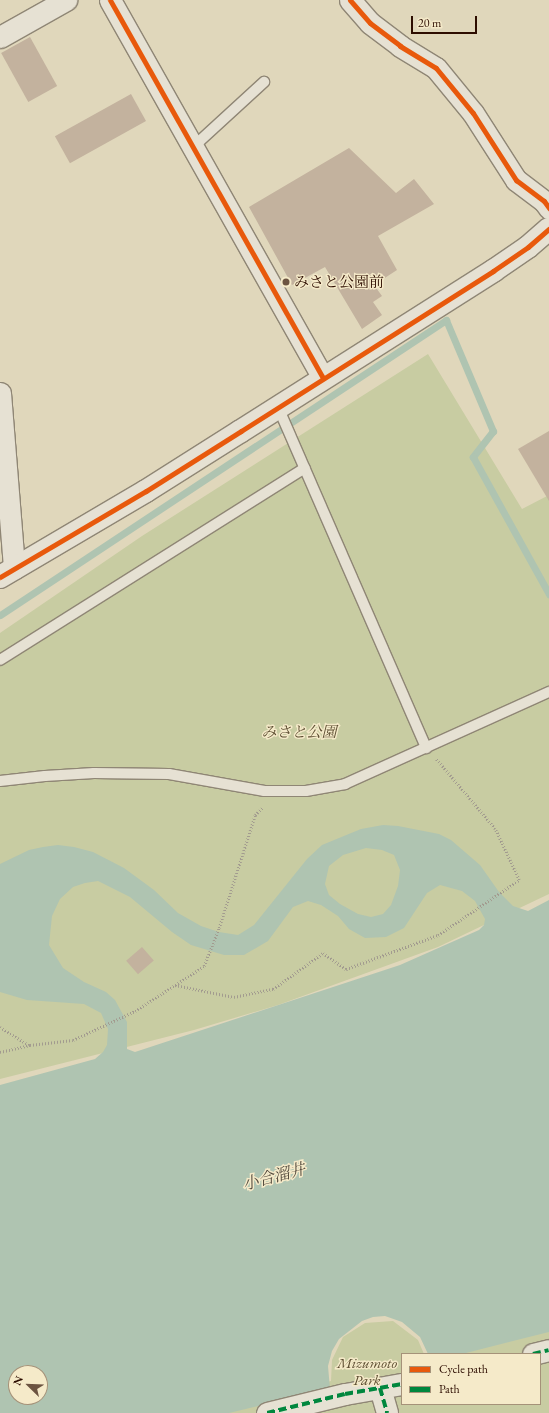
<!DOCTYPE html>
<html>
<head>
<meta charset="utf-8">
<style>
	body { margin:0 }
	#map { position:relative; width:549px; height:1413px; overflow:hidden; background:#e0d7bb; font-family:"EB Garamond","Noto Serif JP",serif }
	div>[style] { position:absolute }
	.green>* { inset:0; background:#c8cca2 }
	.water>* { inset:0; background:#afc4b1 }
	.stream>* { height:7px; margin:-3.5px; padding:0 3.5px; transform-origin:3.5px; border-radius:3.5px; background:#afc4b1 }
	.building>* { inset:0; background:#c3b29e; transform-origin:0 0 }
	.path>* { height:2.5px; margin-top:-1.25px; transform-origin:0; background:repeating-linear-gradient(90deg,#a29b8f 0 1px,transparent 0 3px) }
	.roads { filter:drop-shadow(1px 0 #8f8675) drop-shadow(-1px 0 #8f8675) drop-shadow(0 1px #8f8675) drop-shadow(0 -1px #8f8675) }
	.lane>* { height:10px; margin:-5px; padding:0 5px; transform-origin:5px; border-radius:5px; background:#e6e1d3 }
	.street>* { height:21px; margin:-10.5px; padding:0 10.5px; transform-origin:10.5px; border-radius:10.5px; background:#e6e1d3 }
	.secondary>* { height:22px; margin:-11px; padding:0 11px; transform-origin:11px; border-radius:11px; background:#e6e1d3 }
	.quiet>* { height:4px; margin-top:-2px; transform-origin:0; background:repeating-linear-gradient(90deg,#00873e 0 8px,transparent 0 12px) }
	.cycleway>* { height:5px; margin:-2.5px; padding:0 2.5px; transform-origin:2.5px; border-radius:2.5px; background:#e8590c }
	.dots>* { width:11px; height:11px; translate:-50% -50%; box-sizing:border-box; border:2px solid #f5eac9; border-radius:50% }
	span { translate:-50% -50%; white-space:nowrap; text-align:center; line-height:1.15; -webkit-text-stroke:3px #f5eac9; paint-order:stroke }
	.poi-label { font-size:15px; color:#2d0d00 }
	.left { translate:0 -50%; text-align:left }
	.park-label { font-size:15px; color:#5c4d31; font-style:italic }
	.water-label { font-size:16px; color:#534a3d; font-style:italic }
	.legend { position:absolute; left:401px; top:1353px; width:140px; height:52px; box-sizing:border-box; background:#f5eac9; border:1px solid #a59279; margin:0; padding:5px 7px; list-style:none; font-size:12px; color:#2d0d00 }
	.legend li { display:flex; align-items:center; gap:8px; height:20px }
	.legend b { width:20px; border:1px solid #a59279 }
	.north { position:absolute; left:8px; top:1365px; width:40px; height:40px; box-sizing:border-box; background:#f5eac9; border:1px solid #a59279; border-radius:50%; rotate:293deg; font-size:11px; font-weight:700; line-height:16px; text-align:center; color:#2d0d00 }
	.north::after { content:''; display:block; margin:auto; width:14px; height:18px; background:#6c5441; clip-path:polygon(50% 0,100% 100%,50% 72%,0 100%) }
	.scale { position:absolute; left:411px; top:16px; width:66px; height:18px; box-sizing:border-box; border:2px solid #2d0d00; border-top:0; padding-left:5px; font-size:12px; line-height:14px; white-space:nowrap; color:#2d0d00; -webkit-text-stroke:3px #f5eac9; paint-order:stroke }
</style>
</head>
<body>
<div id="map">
	<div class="green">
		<div style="clip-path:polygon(428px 354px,522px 509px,549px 495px,549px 894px,438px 947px,278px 1005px,194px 1030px,0 1079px,0 633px,142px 536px)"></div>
		<div style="clip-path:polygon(393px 1321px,418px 1340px,424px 1354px,402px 1354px,402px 1404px,540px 1404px,540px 1354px,448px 1354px,549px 1331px,549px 1413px,198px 1413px,331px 1381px,332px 1360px,343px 1337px,365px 1323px)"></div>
	</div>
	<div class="water">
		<div style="clip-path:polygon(evenodd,383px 825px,398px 826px,439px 834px,451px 840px,480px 865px,499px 892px,513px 906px,528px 911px,549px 900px,549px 1332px,462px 1354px,428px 1354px,420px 1337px,402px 1322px,385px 1316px,373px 1317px,362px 1321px,339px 1339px,332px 1351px,328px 1366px,330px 1389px,229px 1413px,0 1413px,0 1085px,95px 1059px,103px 1052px,107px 1045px,108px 1029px,101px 1013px,84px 1004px,27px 1000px,0 992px,0 864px,29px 850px,43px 847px,58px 845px,74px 847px,93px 852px,124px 868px,154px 890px,178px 913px,201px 926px,219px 932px,238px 935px,254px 925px,307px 859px,322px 845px,361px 829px,383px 825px,366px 848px,382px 850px,394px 855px,400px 870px,398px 886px,391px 905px,383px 914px,371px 917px,358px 914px,340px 904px,329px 895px,325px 884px,329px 866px,343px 855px,366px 848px,383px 825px,98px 881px,130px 897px,172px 932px,191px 945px,224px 955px,244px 955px,268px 941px,293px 907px,308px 901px,321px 905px,338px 916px,349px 929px,365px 938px,386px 937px,404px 928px,427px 893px,440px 885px,462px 891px,475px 901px,485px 919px,484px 925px,479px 930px,400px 965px,135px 1052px,127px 1049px,127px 1022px,115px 1000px,106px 992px,84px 982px,63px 968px,49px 945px,52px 916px,60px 899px,73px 887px,85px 883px,98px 881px,383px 825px,16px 1373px,40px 1373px,40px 1397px,16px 1397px,16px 1373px)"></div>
	</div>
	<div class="stream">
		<div style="left:0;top:615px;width:535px;rotate:-33.48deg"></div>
		<div style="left:446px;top:320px;width:121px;rotate:67.1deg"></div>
		<div style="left:493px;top:431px;width:33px;rotate:128deg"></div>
		<div style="left:473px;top:457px;width:157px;rotate:61deg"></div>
	</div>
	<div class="building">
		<div style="left:30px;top:37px;width:56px;height:33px;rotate:61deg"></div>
		<div style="left:131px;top:94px;width:31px;height:87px;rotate:61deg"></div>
		<div style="clip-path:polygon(349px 148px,396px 193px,414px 179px,434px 204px,378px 236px,397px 270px,374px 285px,382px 296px,373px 302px,382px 315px,362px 329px,325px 267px,292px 285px,249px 207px)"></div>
		<div style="clip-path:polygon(549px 431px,549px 501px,518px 449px)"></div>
		<div style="left:142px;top:947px;width:18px;height:21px;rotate:49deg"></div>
	</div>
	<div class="path">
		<div style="left:175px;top:985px;width:60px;rotate:11.5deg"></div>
		<div style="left:234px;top:997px;width:40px;rotate:-12deg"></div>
		<div style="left:273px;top:989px;width:62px;rotate:-35.8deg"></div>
		<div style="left:323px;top:953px;width:28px;rotate:35deg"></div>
		<div style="left:346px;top:969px;width:98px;rotate:-20.3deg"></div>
		<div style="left:438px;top:935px;width:98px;rotate:-34.2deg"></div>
		<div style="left:519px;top:880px;width:56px;rotate:-115.2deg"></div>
		<div style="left:495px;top:829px;width:92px;rotate:-130.1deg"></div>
		<div style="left:0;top:1027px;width:34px;rotate:32deg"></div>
		<div style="left:0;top:1052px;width:31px;rotate:-13deg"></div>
		<div style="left:30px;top:1045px;width:43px;rotate:-6.6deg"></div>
		<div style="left:73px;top:1040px;width:68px;rotate:-25.1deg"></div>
		<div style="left:135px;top:1011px;width:82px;rotate:-33.1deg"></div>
		<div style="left:204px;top:966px;width:41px;rotate:-68.5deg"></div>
		<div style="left:219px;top:928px;width:119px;rotate:-72.3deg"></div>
		<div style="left:255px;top:815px;width:11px;rotate:-45deg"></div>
	</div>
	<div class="roads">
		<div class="lane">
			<div style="left:192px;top:148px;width:98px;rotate:-42.5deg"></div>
			<div style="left:278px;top:407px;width:372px;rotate:66.5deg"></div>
			<div style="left:0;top:660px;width:360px;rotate:-32.2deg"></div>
			<div style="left:0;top:781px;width:45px;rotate:-6.3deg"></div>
			<div style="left:45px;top:776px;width:49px;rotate:-3.5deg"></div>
			<div style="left:94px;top:773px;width:75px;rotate:0.8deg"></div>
			<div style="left:169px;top:774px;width:97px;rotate:10.1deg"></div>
			<div style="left:264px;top:791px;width:42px"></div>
			<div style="left:306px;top:791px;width:40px;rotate:-10deg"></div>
			<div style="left:345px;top:784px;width:224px;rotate:-24.3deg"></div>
		</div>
		<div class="street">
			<div style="left:110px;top:0;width:434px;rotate:60.6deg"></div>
			<div style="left:350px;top:0;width:30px;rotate:49deg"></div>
			<div style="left:370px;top:23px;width:38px;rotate:37deg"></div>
			<div style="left:400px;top:46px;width:42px;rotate:31.4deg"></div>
			<div style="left:436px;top:68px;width:58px;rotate:50.6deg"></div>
			<div style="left:473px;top:113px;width:80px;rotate:57.3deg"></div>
			<div style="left:516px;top:180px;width:35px;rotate:37deg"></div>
			<div style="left:544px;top:201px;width:9px;rotate:54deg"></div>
			<div style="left:0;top:37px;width:76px;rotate:-29.3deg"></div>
			<div style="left:0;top:393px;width:176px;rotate:85.4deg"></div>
			<div style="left:533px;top:1354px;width:16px;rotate:-14deg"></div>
			<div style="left:380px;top:1388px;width:26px;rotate:74deg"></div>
			<div style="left:267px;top:1413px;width:80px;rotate:-13.7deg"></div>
			<div style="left:345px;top:1394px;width:58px;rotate:-10deg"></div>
		</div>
		<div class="secondary">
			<div style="left:0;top:577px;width:169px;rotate:-30.5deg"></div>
			<div style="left:146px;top:491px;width:112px;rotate:-32.3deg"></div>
			<div style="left:241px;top:431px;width:299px;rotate:-32.4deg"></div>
			<div style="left:493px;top:271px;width:42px;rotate:-34.4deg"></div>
			<div style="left:528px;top:247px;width:28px;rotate:-41deg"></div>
		</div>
	</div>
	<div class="quiet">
		<div style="left:533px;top:1354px;width:16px;rotate:-14deg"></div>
		<div style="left:380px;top:1388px;width:26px;rotate:74deg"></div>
		<div style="left:267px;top:1413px;width:80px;rotate:-13.7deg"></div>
		<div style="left:345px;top:1394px;width:58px;rotate:-10deg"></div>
	</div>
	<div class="cycleway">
		<div style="left:110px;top:0;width:434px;rotate:60.6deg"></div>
		<div style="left:350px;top:0;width:30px;rotate:49deg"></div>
		<div style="left:370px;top:23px;width:38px;rotate:37deg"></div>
		<div style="left:400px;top:46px;width:42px;rotate:31.4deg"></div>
		<div style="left:436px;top:68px;width:58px;rotate:50.6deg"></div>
		<div style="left:473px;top:113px;width:80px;rotate:57.3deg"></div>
		<div style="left:516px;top:180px;width:35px;rotate:37deg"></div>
		<div style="left:544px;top:201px;width:9px;rotate:54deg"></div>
		<div style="left:0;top:577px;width:169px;rotate:-30.5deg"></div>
		<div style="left:146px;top:491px;width:112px;rotate:-32.3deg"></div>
		<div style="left:241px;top:431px;width:299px;rotate:-32.4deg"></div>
		<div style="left:493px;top:271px;width:42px;rotate:-34.4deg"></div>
		<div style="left:528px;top:247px;width:28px;rotate:-41deg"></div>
	</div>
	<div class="dots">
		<div style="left:286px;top:282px;background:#6c5441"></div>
	</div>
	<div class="poi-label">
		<span class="left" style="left:294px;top:282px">みさと公園前</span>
	</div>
	<div class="park-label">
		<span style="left:299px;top:732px">みさと公園</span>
		<span style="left:367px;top:1371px">Mizumoto<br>Park</span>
	</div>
	<div class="water-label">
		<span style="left:274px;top:1177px;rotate:-15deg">小合溜井</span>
	</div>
	<ul class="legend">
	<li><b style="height:5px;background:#e8590c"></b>Cycle path</li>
	<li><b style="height:5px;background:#00873e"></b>Path</li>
	</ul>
	<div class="north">N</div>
	<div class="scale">20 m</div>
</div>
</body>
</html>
